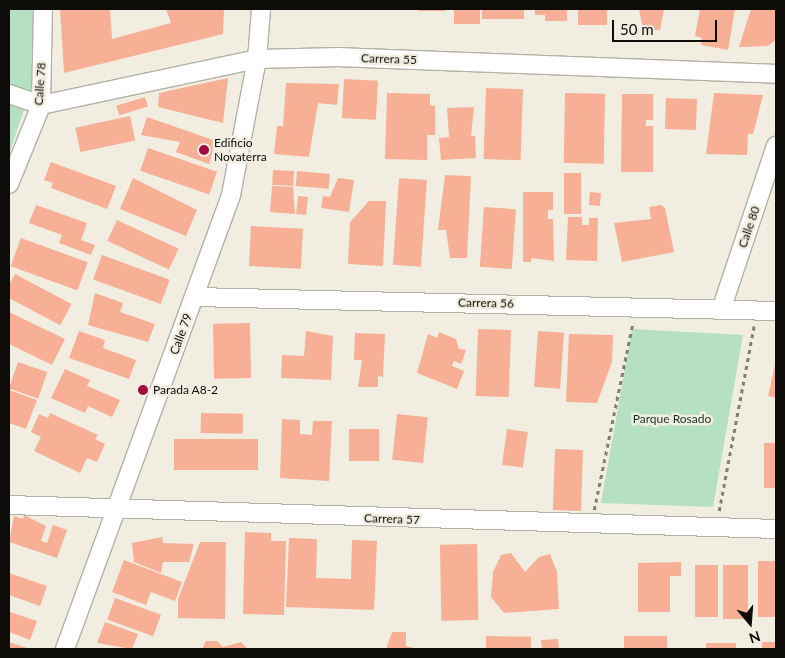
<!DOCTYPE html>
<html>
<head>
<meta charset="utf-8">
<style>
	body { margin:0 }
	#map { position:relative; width:785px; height:658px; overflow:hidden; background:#f1eee1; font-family:Lato,sans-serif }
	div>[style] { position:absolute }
	.green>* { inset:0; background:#b6e0c4 }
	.building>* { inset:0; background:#f7af95; transform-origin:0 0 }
	.path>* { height:2.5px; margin-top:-1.25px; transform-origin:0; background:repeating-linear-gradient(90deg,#807e75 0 4px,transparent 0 8px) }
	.roads { filter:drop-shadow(1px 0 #b3b0a4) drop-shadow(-1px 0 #b3b0a4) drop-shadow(0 1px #b3b0a4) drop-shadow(0 -1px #b3b0a4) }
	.minor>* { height:18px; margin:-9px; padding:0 9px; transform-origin:9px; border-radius:9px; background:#fff }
	.dots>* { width:14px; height:14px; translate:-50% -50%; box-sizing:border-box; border:2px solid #f1eee1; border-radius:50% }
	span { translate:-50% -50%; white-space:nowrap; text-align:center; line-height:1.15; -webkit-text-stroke:5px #f1eee1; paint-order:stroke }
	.street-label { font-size:12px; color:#0d0c08 }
	.poi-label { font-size:12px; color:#0d0c08 }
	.left { translate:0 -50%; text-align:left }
	.park-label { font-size:12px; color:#143221 }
	.frame { position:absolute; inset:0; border:10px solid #0d0c08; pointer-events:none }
	.north { position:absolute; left:725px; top:598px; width:50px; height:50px; -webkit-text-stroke:4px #f1eee1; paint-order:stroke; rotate:162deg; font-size:14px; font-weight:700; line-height:20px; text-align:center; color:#0d0c08 }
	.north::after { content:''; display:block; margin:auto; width:18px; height:22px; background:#0d0c08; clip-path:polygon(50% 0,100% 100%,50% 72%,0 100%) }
	.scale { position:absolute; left:612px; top:20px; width:105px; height:22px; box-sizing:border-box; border:2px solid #0d0c08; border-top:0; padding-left:6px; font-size:15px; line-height:18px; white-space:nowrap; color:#0d0c08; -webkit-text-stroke:4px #f1eee1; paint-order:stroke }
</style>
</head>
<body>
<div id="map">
	<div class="green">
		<div style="clip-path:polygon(9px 9px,33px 9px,31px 93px,9px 86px)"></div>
		<div style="clip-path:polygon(9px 104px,24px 110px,9px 154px)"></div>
		<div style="clip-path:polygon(632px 329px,743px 335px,713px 507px,601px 503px)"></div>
	</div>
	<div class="building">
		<div style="clip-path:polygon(60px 9px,110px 9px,112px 39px,171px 23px,166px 9px,224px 9px,223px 34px,64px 73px)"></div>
		<div style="left:419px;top:9px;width:26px;height:2px"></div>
		<div style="left:454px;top:9px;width:26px;height:15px"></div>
		<div style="left:482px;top:9px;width:42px;height:10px"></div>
		<div style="clip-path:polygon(535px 9px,567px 9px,567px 21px,545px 21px,545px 15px,535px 15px)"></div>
		<div style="left:578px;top:9px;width:29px;height:16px"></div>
		<div style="clip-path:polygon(639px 9px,664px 9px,660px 30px,643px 30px)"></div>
		<div style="clip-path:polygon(700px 9px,735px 9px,728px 50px,701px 45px,702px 38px,695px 36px)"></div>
		<div style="clip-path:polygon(751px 9px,776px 9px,776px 40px,768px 46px,739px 47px)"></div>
		<div style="clip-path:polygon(228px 78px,223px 123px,158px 107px,159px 93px)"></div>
		<div style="left:344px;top:79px;width:34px;height:39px;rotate:3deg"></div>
		<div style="clip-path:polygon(286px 83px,339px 84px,337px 105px,318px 103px,309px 157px,274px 154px,277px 126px,283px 126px)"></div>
		<div style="left:486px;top:88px;width:37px;height:71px;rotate:2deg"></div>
		<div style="clip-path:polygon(387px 93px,430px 94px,430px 105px,435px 106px,435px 135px,427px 135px,427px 160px,385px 159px)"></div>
		<div style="left:565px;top:93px;width:40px;height:70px;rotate:1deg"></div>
		<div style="clip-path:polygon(714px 93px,763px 95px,753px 134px,748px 134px,747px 155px,706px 154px)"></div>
		<div style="clip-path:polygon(622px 94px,653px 94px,653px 120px,646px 120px,646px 126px,653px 126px,653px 172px,621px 172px)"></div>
		<div style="left:145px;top:97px;width:10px;height:30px;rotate:73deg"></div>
		<div style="left:666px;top:98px;width:31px;height:31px;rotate:2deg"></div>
		<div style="clip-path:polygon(474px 107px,471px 136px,475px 136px,476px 158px,441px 160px,439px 138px,449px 137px,447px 108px)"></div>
		<div style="left:130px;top:116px;width:25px;height:56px;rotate:78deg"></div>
		<div style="clip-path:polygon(147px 117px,216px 141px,209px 164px,176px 152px,180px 142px,141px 135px)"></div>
		<div style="left:148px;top:148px;width:73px;height:24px;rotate:19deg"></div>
		<div style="clip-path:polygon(51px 162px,116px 186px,107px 209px,51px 188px,53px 183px,44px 180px)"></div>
		<div style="left:273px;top:170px;width:21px;height:15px;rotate:3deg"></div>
		<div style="left:297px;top:171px;width:33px;height:15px;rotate:5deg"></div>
		<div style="left:564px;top:173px;width:17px;height:41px"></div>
		<div style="clip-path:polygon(445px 175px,471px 176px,467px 258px,450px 258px,446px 230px,438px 230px)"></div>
		<div style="clip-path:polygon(133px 178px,197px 210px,186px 236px,120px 209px)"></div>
		<div style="clip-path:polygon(338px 178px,354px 180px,349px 212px,321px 208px,323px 196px,330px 197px)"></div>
		<div style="left:399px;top:178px;width:28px;height:87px;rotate:4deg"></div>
		<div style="clip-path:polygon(272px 186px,293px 187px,295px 214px,270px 212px)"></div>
		<div style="clip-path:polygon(523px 192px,553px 192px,553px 210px,548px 210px,548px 219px,553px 219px,554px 261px,531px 258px,531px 262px,523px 262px)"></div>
		<div style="left:590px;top:192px;width:11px;height:13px;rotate:5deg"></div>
		<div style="left:298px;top:196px;width:10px;height:18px;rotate:6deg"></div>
		<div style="clip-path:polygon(369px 201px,386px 201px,383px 266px,348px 264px,350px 222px)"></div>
		<div style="clip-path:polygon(36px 205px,87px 223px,81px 240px,95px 245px,91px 255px,59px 243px,62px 235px,29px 223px)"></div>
		<div style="clip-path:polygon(661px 205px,665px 208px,674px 252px,622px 262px,614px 223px,651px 219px,649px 207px)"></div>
		<div style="left:484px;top:207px;width:32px;height:60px;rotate:4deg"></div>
		<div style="clip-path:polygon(568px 217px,582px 217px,582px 225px,589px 225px,589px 218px,598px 218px,597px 261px,566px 260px)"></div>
		<div style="left:117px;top:220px;width:68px;height:23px;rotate:25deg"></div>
		<div style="left:251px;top:226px;width:52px;height:40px;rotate:3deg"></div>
		<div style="left:21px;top:238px;width:71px;height:30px;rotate:20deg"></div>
		<div style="left:102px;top:255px;width:72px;height:26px;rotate:20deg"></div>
		<div style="left:15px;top:274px;width:64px;height:24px;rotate:28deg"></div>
		<div style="clip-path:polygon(95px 293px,123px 303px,120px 312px,155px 324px,148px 342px,88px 325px)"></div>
		<div style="clip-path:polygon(9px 312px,65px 339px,52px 365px,9px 344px)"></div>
		<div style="left:250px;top:323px;width:55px;height:37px;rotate:89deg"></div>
		<div style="left:478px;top:329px;width:33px;height:67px;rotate:2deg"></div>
		<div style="clip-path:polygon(79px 331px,105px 340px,103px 348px,136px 360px,129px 379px,69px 358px)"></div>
		<div style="clip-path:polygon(306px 331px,333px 336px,331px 380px,281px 378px,282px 355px,304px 356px)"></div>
		<div style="left:538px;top:331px;width:26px;height:56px;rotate:4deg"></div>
		<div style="clip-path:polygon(439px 332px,456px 339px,459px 349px,466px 350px,461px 364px,454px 361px,452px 366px,464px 371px,457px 389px,417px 373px,428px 334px,437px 338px)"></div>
		<div style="clip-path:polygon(355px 333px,385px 334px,383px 377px,378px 376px,378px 387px,358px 387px,362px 360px,354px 360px)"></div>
		<div style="clip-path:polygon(569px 334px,613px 335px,612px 362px,597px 403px,566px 402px)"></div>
		<div style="left:18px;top:362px;width:31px;height:28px;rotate:19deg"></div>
		<div style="clip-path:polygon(775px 365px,776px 365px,776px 398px,768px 396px)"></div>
		<div style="clip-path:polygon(65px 369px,90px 380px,87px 386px,120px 400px,112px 417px,88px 406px,85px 413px,51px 398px)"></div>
		<div style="clip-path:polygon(9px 390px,37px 400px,26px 429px,9px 423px)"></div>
		<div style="clip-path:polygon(50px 413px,98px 435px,95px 439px,105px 444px,97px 462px,87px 458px,80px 473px,34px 451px,41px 437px,31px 432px,39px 414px,48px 418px)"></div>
		<div style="left:201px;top:413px;width:42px;height:20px;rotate:1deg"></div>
		<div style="left:397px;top:414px;width:31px;height:46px;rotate:6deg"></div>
		<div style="clip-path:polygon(282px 419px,300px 420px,300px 434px,312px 435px,313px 421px,332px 421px,329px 481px,280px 478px)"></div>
		<div style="left:379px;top:429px;width:32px;height:30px;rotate:90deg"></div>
		<div style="left:507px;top:429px;width:21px;height:36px;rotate:8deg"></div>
		<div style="left:258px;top:439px;width:31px;height:84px;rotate:90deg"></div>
		<div style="left:764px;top:443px;width:12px;height:45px"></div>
		<div style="left:555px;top:449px;width:28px;height:61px;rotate:2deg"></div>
		<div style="clip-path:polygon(24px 515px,46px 526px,41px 541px,47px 543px,53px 525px,67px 530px,57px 558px,9px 542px,14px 516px,23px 519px)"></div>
		<div style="clip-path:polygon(245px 532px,271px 533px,271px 541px,286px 541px,284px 615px,243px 614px)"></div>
		<div style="clip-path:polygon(162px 537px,163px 543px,194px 544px,189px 562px,163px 562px,161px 573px,134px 562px,132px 543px)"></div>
		<div style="clip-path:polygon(289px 538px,317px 539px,316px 578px,351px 579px,352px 540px,377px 541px,374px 610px,286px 607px)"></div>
		<div style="clip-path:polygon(200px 542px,226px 542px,225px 619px,178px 618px,178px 599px)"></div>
		<div style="left:477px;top:544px;width:76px;height:37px;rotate:89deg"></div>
		<div style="clip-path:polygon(511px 553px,525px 572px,539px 557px,550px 554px,557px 572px,559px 609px,504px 613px,491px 597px,493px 572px,501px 555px)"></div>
		<div style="clip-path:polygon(124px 560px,182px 582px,175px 601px,151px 592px,146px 605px,112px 592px)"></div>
		<div style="left:776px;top:561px;width:56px;height:18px;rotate:90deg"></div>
		<div style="clip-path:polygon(681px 562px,681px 576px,670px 576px,670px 612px,638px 612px,638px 563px)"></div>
		<div style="left:695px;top:565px;width:23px;height:52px"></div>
		<div style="left:723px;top:565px;width:25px;height:54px"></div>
		<div style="clip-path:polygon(9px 573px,47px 586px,40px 606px,9px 595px)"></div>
		<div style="left:115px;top:598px;width:49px;height:23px;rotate:20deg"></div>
		<div style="clip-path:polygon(9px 606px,10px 612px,37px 621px,30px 640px,9px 632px)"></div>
		<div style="clip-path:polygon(105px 622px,138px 634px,132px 649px,97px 643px)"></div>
		<div style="clip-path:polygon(392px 632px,406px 632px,406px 646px,418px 649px,386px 649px)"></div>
		<div style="left:486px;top:636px;width:45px;height:13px;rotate:1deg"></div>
		<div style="left:667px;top:636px;width:13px;height:43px;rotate:90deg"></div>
		<div style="clip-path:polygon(558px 639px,559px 649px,542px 649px,541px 640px)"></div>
		<div style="clip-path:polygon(206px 641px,217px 641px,223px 647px,241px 642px,248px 649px,202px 649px)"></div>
		<div style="clip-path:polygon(9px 642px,30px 649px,9px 649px)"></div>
		<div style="left:762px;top:642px;width:14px;height:7px"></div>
		<div style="left:706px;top:643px;width:30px;height:6px"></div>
	</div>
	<div class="path">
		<div style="left:594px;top:510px;width:192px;rotate:-78.3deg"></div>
		<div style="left:719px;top:511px;width:189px;rotate:-79.3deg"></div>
	</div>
	<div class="roads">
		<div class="minor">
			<div style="left:9px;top:94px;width:34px;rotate:19deg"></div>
			<div style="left:41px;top:105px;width:221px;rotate:-12deg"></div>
			<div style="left:257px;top:59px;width:82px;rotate:-1.4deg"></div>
			<div style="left:339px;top:57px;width:437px;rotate:2.2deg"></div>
			<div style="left:9px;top:184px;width:85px;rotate:-67.9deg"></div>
			<div style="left:41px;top:105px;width:96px;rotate:-88.8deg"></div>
			<div style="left:195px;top:297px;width:581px;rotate:1.38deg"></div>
			<div style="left:722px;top:307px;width:170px;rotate:-71.5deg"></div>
			<div style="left:9px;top:505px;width:767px;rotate:1.79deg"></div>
			<div style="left:65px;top:649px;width:483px;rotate:-69.9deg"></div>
			<div style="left:231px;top:195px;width:138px;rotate:-79.2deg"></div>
			<div style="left:257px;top:59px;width:50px;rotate:-85.4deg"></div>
		</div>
	</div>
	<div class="dots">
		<div style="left:204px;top:150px;background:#a40a40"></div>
		<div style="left:143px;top:390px;background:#a40a40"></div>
	</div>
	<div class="street-label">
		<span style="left:389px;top:59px;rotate:2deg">Carrera 55</span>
		<span style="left:40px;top:84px;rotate:-86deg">Calle 78</span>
		<span style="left:749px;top:227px;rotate:-71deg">Calle 80</span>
		<span style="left:486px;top:303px;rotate:1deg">Carrera 56</span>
		<span style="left:181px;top:334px;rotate:-70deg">Calle 79</span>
		<span style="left:392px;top:519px;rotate:2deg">Carrera 57</span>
	</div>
	<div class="poi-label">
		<span class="left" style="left:214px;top:150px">Edificio<br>Novaterra</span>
		<span class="left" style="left:153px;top:390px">Parada A8-2</span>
	</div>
	<div class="park-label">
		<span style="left:672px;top:419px">Parque Rosado</span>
	</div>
	<div class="frame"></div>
	<div class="north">N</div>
	<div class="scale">50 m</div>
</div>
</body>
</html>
